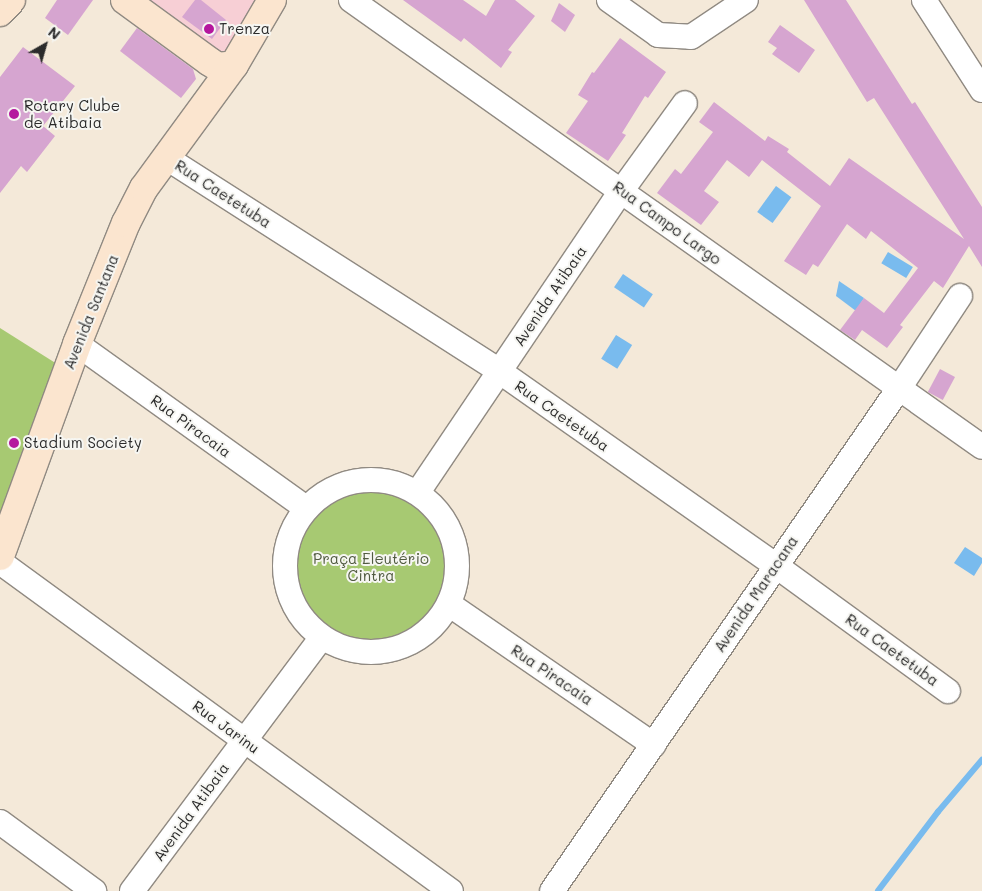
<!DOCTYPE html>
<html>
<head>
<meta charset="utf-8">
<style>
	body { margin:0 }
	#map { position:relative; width:982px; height:891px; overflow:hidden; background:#f4e9d9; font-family:Mali,sans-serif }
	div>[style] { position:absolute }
	.built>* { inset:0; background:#f7cfd5 }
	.green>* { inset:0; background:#a7c972 }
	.round { border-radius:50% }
	.water>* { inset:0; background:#79bbee; transform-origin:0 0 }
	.stream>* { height:5.5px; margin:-2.75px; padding:0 2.75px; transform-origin:2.75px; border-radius:2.75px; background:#79bbee }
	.building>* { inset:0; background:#d6a5d0; transform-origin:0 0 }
	.roads { filter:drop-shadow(1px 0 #908a82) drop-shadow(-1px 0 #908a82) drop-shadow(0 1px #908a82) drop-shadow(0 -1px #908a82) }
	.street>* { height:24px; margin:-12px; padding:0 12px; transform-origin:12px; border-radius:12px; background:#fff }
	.street>.ring { margin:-12px; padding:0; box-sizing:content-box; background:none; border:24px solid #fff; border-radius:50% }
	.secondary>* { height:28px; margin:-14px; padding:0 14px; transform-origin:14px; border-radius:14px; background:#fbe5cf }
	.dots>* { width:14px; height:14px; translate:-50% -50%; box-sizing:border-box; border:2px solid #f6f6f2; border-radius:50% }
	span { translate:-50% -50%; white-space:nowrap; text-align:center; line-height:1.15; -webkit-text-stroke:4px #f6f6f2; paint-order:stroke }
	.poi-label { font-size:15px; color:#2b2b2b }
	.left { translate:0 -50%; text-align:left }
	.street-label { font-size:15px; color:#2b2b2b }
	.park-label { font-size:15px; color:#505a40 }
	.north { position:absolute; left:20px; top:20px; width:50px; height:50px; -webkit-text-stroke:4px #f6f6f2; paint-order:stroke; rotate:38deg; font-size:14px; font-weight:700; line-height:20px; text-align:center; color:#2b2b2b }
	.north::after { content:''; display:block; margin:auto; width:18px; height:22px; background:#2b2b2b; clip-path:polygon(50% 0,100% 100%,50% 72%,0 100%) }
</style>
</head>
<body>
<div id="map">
	<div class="built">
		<div style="clip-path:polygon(125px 0,272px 0,234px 65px)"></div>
	</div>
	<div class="green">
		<div style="clip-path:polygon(0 328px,57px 364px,0 522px)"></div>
		<div class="round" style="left:285px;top:480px;width:172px;height:172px"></div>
	</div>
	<div class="water">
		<div style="left:776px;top:186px;width:19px;height:32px;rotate:36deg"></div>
		<div style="left:888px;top:252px;width:29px;height:13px;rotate:31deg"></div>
		<div style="left:623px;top:274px;width:36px;height:16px;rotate:34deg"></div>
		<div style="clip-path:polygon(839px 281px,864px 298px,856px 311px,836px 296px)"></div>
		<div style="left:616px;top:335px;width:19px;height:28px;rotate:32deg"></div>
		<div style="clip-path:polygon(965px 547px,982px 558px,982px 563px,974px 576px,954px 563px)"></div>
	</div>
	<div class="stream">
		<div style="left:878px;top:891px;width:99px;rotate:-52.8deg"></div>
		<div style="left:938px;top:812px;width:68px;rotate:-49.8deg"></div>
	</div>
	<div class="building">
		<div style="clip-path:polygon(57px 0,93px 0,68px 35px,45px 18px)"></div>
		<div style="clip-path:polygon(195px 0,201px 0,226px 20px,212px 39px,182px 17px)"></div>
		<div style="clip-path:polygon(403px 0,463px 0,486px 16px,495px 0,515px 0,535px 16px,508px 50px,512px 52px,501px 68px,464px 38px,461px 42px)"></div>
		<div style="clip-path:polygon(804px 0,846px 0,912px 104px,915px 102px,982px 207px,982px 267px,969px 246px,943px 288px,934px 281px,900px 325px,903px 327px,887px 348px,862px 330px,855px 340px,840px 330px,864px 298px,884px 313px,918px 268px,871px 231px,866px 239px,847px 224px,818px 267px,813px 264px,806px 275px,784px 261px,821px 206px,762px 160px,749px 177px,727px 160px,704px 191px,719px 202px,701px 225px,657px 193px,675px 169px,681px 174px,713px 132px,699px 122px,714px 102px,765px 141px,768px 136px,789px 149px,787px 152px,830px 186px,849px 158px,964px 239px,874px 98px,867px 102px)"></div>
		<div style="clip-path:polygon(559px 3px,575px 15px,565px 32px,551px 21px)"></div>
		<div style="clip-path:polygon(780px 25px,815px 50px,799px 73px,772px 54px,777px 48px,768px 42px)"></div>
		<div style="clip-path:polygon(137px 28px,193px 69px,196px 79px,181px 98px,120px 51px)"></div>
		<div style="clip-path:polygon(620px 38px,666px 72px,648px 98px,645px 96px,622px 133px,626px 135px,608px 161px,566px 133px,588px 101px,578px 95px,592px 72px,594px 73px)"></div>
		<div style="clip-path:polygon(23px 47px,75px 86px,43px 126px,55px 136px,27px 172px,21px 166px,0 193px,0 77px)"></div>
		<div style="left:940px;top:369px;width:17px;height:26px;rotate:28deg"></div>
	</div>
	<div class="roads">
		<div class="street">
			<div style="left:351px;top:0;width:773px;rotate:35.31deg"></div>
			<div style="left:609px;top:0;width:60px;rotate:35.5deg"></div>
			<div style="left:658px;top:35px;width:33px;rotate:3deg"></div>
			<div style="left:691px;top:37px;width:66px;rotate:-33.9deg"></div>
			<div style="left:924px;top:0;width:107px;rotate:57.2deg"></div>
			<div style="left:165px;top:157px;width:397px;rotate:32.6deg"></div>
			<div style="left:499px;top:371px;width:337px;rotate:35.1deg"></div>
			<div style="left:775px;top:565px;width:214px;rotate:36.1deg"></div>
			<div style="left:77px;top:344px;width:282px;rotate:35.6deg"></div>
			<div class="ring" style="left:285px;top:480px;width:148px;height:148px"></div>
			<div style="left:418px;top:492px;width:364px;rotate:-56deg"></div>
			<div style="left:622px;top:190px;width:107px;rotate:-54.1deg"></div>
			<div style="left:0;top:562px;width:558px;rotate:36.11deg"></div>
			<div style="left:450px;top:605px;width:247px;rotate:34.5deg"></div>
			<div style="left:0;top:822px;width:117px;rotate:36.3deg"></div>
			<div style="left:132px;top:891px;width:317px;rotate:-53.2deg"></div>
			<div style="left:552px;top:891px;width:612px;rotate:-55.38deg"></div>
			<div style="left:900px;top:387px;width:109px;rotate:-56.6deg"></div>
		</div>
		<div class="secondary">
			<div style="left:125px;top:0;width:105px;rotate:36.1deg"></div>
			<div style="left:210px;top:62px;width:9px;rotate:32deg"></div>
			<div style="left:218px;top:67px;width:16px;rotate:-7deg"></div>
			<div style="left:0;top:12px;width:16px;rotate:-47deg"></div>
			<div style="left:0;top:556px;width:226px;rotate:-70deg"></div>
			<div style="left:77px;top:344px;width:131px;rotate:-68deg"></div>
			<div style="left:126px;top:223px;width:39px;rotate:-63deg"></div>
			<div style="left:144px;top:188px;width:152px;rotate:-53.8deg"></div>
			<div style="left:234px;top:65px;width:75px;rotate:-59.7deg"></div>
		</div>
	</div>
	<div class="dots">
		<div style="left:209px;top:29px;background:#b5179e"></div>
		<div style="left:14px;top:114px;background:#b5179e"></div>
		<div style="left:14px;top:443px;background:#b5179e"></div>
	</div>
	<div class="poi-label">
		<span class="left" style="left:219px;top:29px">Trenza</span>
		<span class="left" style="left:24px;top:114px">Rotary Clube<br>de Atibaia</span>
		<span class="left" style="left:24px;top:443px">Stadium Society</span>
	</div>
	<div class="street-label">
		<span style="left:223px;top:194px;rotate:33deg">Rua Caetetuba</span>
		<span style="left:667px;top:223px;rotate:36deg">Rua Campo Largo</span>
		<span style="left:550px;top:296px;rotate:-56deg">Avenida Atibaia</span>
		<span style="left:91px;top:312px;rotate:-68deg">Avenida Santana</span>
		<span style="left:562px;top:416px;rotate:35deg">Rua Caetetuba</span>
		<span style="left:191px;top:426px;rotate:36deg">Rua Piracaia</span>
		<span style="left:756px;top:594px;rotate:-56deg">Avenida Maracana</span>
		<span style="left:892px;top:650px;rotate:36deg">Rua Caetetuba</span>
		<span style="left:552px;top:675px;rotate:34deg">Rua Piracaia</span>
		<span style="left:226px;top:727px;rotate:36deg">Rua Jarinu</span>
		<span style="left:191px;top:812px;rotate:-54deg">Avenida Atibaia</span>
	</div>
	<div class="park-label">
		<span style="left:371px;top:567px">Praça Eleutério<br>Cintra</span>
	</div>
	<div class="north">N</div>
</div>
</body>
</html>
